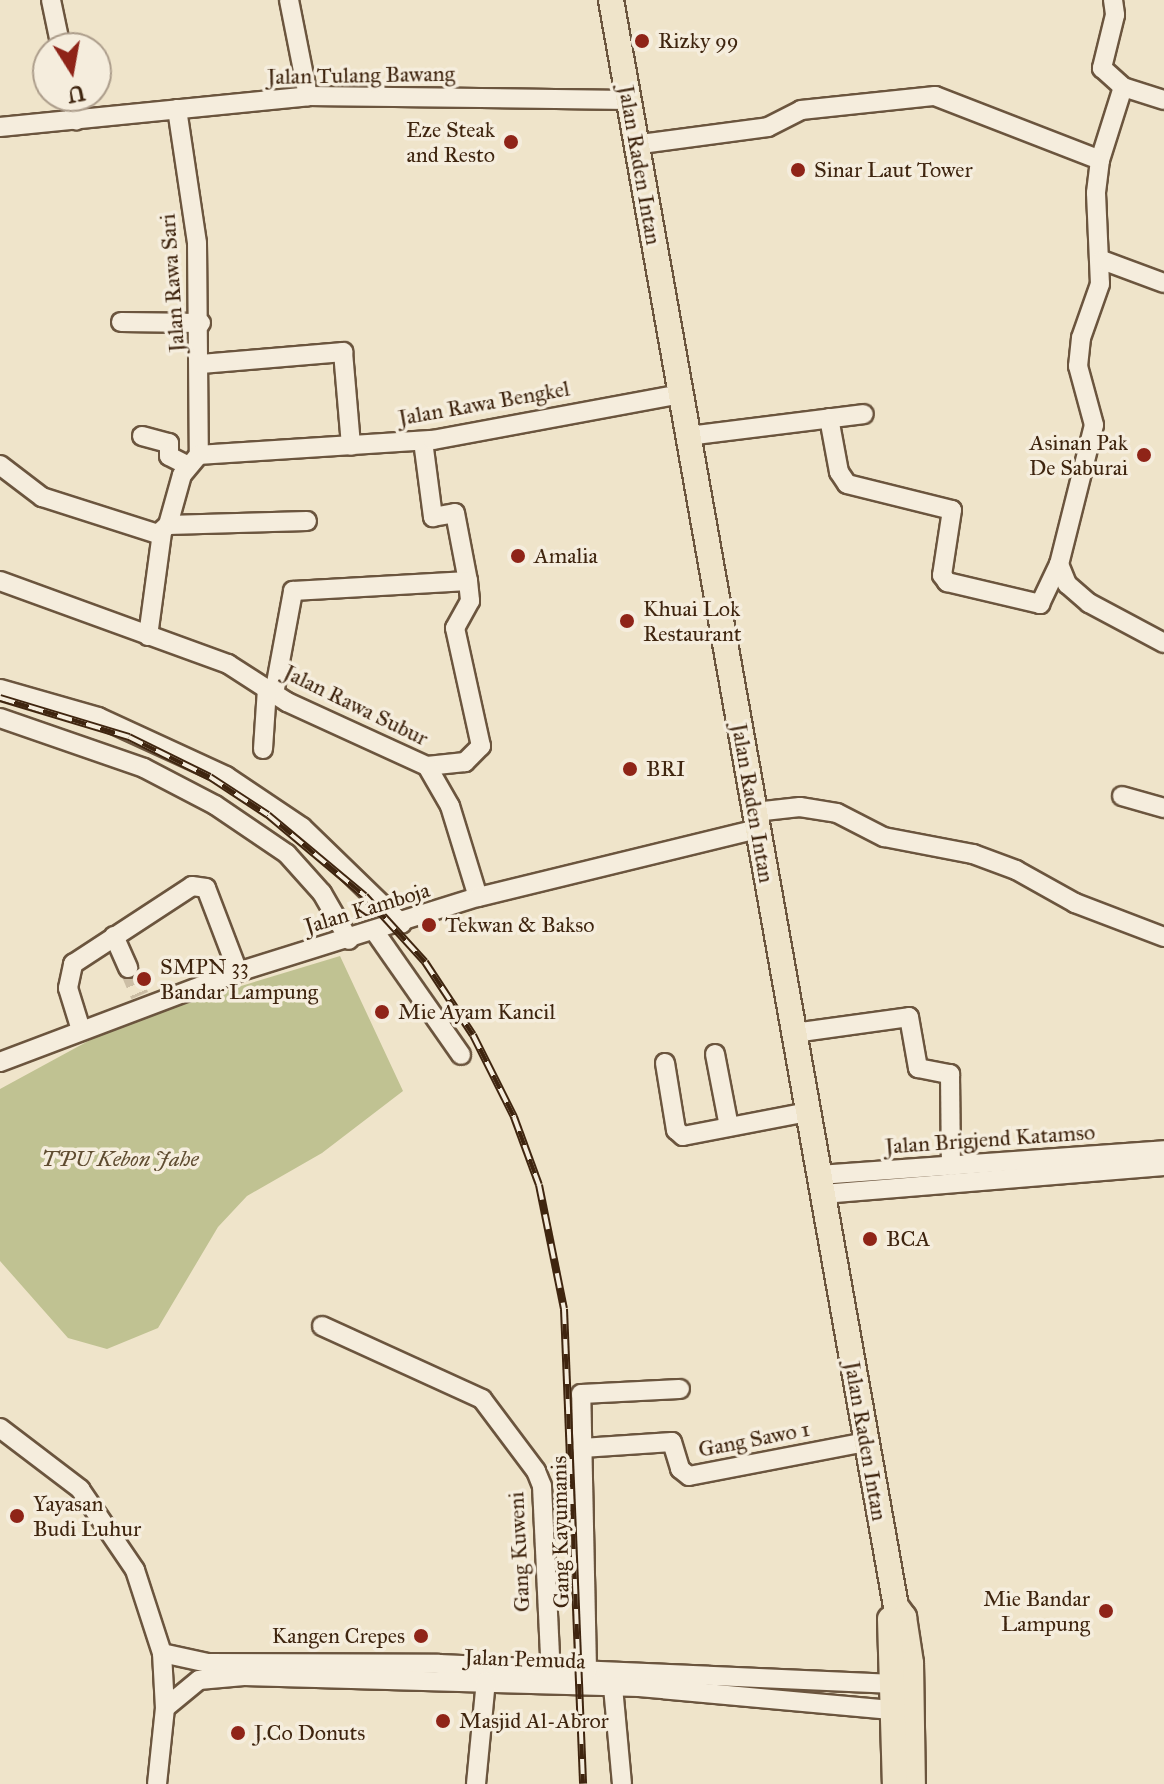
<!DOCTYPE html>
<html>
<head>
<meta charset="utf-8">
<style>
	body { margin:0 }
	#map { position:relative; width:1164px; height:1784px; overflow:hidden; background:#efe4ca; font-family:"IM FELL Great Primer",serif }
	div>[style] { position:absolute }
	.green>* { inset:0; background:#c0c292 }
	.minor-tunnel>* { height:18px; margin-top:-9px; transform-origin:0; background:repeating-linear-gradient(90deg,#ccbea5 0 18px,transparent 0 27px) }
	.roads { filter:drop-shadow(2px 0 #6b553e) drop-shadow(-2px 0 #6b553e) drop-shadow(0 2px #6b553e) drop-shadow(0 -2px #6b553e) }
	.minor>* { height:18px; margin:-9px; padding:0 9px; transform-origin:9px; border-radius:9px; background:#f5eddd }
	.major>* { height:24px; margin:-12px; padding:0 12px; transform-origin:12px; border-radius:12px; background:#efe4ca }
	.rail>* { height:8px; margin-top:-4px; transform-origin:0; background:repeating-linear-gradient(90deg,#f5eddd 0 15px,#3f250f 0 30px); box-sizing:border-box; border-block:2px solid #3f250f }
	.dots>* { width:22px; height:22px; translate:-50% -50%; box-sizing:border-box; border:4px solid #f5eddd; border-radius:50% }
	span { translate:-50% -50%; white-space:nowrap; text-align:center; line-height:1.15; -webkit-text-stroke:7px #f5eddd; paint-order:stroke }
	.poi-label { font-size:22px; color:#3f250f }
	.left { translate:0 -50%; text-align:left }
	.right { translate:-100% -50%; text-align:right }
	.street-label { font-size:22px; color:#3f250f }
	.park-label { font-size:22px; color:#5f4c30; font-style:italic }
	.north { position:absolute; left:32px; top:32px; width:80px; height:80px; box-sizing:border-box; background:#f5eddd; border:2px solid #ac9d8b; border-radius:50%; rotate:169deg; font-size:22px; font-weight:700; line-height:32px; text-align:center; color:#3f250f }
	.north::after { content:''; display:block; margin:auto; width:28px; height:36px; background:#8f2418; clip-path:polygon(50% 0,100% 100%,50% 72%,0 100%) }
</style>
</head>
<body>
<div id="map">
	<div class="green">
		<div style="clip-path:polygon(340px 956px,403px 1091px,322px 1153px,247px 1196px,218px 1227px,158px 1328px,107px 1349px,68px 1338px,0 1261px,0 1089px,125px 1021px)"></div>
	</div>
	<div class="minor-tunnel">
		<div style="left:128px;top:968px;width:30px;rotate:67deg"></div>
	</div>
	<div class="roads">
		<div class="minor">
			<div style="left:51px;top:0;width:49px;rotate:78.2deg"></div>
			<div style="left:289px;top:0;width:98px;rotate:78.8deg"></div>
			<div style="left:1113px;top:0;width:15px;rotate:82deg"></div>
			<div style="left:1115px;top:15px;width:55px;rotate:103.8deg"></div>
			<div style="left:1102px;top:68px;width:28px;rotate:42deg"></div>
			<div style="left:1123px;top:87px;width:77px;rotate:107.5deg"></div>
			<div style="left:1100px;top:160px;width:33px;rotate:97deg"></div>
			<div style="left:1096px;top:193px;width:91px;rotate:87.5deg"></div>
			<div style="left:1100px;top:284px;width:57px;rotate:109.4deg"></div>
			<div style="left:1081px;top:338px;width:28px;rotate:96deg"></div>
			<div style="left:1078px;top:366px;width:61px;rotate:74.8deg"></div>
			<div style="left:1094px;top:425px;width:143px;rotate:104.1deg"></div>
			<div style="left:1059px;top:564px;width:22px;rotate:68deg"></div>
			<div style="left:1067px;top:584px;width:29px;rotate:41deg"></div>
			<div style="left:1089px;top:603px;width:85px;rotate:28.1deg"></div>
			<div style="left:1123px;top:87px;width:43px;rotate:17.6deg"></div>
			<div style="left:71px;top:96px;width:25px;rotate:78deg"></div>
			<div style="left:177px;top:109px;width:135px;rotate:81.5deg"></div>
			<div style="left:197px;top:243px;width:212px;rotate:89.5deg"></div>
			<div style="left:0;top:127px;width:310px;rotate:-5.7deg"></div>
			<div style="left:308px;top:96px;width:321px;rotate:0.7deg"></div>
			<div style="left:641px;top:144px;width:128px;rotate:-7.6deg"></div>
			<div style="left:768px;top:127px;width:37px;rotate:-27deg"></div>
			<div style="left:801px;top:110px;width:135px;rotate:-6deg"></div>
			<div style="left:935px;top:96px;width:177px;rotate:21.2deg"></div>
			<div style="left:1102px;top:260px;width:66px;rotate:20.4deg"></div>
			<div style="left:121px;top:322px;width:80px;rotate:0.7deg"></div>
			<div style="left:201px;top:364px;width:143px;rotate:-4.8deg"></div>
			<div style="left:343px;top:352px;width:94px;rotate:85.1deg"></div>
			<div style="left:829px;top:418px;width:55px;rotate:79.5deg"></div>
			<div style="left:839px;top:472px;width:14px;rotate:56deg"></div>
			<div style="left:847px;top:484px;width:108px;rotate:13.9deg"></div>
			<div style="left:952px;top:510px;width:66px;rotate:98.7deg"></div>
			<div style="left:942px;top:575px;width:9px;rotate:54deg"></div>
			<div style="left:947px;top:582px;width:96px;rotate:13.3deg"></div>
			<div style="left:1040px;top:604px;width:44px;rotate:-64.6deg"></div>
			<div style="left:142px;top:436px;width:28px;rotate:15deg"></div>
			<div style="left:169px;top:443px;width:13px;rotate:90deg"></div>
			<div style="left:169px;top:456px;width:22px;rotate:27deg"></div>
			<div style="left:688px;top:436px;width:177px;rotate:-7.1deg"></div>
			<div style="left:423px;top:441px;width:77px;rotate:82.5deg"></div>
			<div style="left:433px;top:517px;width:22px;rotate:-10deg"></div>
			<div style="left:455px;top:513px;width:69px;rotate:79.2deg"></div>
			<div style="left:468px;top:581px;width:20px;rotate:84deg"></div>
			<div style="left:470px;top:601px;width:31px;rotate:119deg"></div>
			<div style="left:455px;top:628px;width:121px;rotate:77.6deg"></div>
			<div style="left:481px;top:746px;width:23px;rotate:135deg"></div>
			<div style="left:465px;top:762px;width:38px;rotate:174deg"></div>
			<div style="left:199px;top:455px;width:234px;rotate:-3.7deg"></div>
			<div style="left:433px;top:440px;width:252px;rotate:-10.5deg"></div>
			<div style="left:0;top:465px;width:53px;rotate:37.3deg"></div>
			<div style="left:42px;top:497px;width:122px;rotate:17.7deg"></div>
			<div style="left:158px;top:534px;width:13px;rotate:-42deg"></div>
			<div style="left:168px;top:525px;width:52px;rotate:-74.4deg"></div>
			<div style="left:182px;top:475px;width:26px;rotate:-50deg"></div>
			<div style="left:168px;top:525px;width:139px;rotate:-1.6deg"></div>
			<div style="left:0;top:581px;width:243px;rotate:20deg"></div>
			<div style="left:228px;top:664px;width:70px;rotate:32.8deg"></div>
			<div style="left:287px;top:702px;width:154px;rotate:24.6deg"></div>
			<div style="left:427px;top:766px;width:46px;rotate:60.1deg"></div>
			<div style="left:450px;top:806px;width:95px;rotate:72.9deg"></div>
			<div style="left:148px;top:636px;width:104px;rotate:-82.3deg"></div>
			<div style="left:0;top:689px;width:102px;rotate:15.9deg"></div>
			<div style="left:98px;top:717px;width:141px;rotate:24.7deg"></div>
			<div style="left:226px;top:776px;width:92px;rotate:33.9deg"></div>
			<div style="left:302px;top:827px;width:139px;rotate:44.1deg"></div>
			<div style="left:274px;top:694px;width:105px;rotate:-79.5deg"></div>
			<div style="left:293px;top:591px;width:175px;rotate:-3.3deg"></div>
			<div style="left:0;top:718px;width:152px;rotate:19.1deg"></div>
			<div style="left:144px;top:768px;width:80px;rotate:27.5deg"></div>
			<div style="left:215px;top:805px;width:87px;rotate:34.2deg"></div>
			<div style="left:287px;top:854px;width:52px;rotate:48.1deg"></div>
			<div style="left:322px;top:893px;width:54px;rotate:60.1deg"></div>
			<div style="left:263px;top:749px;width:61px;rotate:-86.2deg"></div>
			<div style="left:1122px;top:796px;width:44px;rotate:15.9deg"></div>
			<div style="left:755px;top:812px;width:45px;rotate:-6.3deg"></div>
			<div style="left:800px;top:807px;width:37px;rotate:9deg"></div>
			<div style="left:837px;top:813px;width:53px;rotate:27.1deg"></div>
			<div style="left:884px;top:837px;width:91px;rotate:10.8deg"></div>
			<div style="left:973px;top:854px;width:46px;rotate:20.4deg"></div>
			<div style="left:1016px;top:870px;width:68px;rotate:29.2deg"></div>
			<div style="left:1075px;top:903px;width:95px;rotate:20.9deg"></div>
			<div style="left:375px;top:932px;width:150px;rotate:55deg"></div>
			<div style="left:114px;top:936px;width:35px;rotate:66deg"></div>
			<div style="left:81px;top:1030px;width:44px;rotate:-107.2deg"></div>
			<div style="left:68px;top:988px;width:25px;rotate:-78deg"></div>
			<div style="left:73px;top:964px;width:142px;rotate:-33.2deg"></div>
			<div style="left:192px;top:886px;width:14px;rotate:8deg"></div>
			<div style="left:206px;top:888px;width:90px;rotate:69.1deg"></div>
			<div style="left:794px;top:1033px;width:116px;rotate:-7.9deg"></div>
			<div style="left:909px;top:1017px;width:52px;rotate:80deg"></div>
			<div style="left:918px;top:1068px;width:33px;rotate:11deg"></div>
			<div style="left:950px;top:1074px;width:92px;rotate:89.4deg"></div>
			<div style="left:715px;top:1054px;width:74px;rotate:79.1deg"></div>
			<div style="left:0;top:1062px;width:254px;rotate:-20.7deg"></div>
			<div style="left:238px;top:972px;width:251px;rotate:-17.4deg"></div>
			<div style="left:478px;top:897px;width:288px;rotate:-13.7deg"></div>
			<div style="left:665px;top:1063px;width:68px;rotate:80.7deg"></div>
			<div style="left:676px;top:1130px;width:9px;rotate:41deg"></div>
			<div style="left:683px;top:1136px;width:127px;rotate:-10.9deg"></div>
			<div style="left:819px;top:1175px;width:346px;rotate:-4.1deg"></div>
			<div style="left:823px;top:1194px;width:342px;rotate:-4.7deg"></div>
			<div style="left:322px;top:1326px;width:176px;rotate:24.5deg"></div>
			<div style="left:482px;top:1399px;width:90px;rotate:53.1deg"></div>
			<div style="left:536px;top:1471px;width:16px;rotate:68deg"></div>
			<div style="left:542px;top:1486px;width:194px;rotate:87.3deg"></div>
			<div style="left:0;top:1428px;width:101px;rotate:37.3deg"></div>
			<div style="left:80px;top:1489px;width:98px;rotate:55.8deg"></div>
			<div style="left:135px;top:1570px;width:87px;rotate:72deg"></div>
			<div style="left:162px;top:1653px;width:55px;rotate:86.9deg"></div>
			<div style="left:165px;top:1708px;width:76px;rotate:96deg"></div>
			<div style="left:582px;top:1448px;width:90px;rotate:-3.8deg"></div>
			<div style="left:672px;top:1442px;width:28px;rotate:73deg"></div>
			<div style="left:680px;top:1469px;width:11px;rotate:38deg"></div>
			<div style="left:689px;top:1476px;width:180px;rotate:-10.9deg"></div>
			<div style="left:162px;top:1653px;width:47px;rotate:12.3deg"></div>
			<div style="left:208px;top:1663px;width:231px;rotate:0.2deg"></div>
			<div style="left:439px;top:1664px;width:456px;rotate:2.5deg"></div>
			<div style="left:587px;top:1670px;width:276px;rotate:-91.2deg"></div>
			<div style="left:581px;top:1394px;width:99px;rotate:-2.9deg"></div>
			<div style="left:613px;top:1687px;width:97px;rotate:84.7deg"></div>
			<div style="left:165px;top:1708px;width:44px;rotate:-39.5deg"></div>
			<div style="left:199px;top:1680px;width:45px;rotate:-5.1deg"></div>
			<div style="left:244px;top:1676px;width:395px;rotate:1.6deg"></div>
			<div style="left:639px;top:1687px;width:256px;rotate:5.2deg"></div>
			<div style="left:476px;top:1784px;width:103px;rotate:-84.5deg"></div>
		</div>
		<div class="major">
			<div style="left:611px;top:0;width:1631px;rotate:79.94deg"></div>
			<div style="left:896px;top:1606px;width:14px;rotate:54deg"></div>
			<div style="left:904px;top:1617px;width:47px;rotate:81.3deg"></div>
			<div style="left:911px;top:1663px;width:121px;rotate:89.1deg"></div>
			<div style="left:890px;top:1619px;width:165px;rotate:88.3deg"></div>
		</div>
	</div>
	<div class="rail">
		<div style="left:0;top:698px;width:135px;rotate:16.8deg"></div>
		<div style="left:129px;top:737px;width:90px;rotate:26.3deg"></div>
		<div style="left:210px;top:777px;width:69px;rotate:33.2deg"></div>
		<div style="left:268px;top:815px;width:126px;rotate:39.9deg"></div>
		<div style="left:365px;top:896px;width:89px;rotate:47.7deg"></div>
		<div style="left:425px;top:962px;width:87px;rotate:56.7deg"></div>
		<div style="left:473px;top:1035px;width:92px;rotate:63.4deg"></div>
		<div style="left:514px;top:1117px;width:72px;rotate:69.8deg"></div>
		<div style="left:539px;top:1185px;width:126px;rotate:78.6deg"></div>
		<div style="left:564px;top:1309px;width:475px;rotate:87.7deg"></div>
	</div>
	<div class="dots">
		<div style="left:642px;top:41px;background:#8f2418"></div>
		<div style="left:511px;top:142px;background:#8f2418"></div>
		<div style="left:798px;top:170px;background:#8f2418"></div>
		<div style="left:1144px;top:455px;background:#8f2418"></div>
		<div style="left:518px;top:556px;background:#8f2418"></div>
		<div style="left:627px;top:621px;background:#8f2418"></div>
		<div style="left:630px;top:769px;background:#8f2418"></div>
		<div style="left:429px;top:925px;background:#8f2418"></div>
		<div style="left:144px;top:979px;background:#8f2418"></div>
		<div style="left:382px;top:1012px;background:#8f2418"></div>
		<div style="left:870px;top:1239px;background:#8f2418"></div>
		<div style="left:17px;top:1516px;background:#8f2418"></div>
		<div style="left:1106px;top:1611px;background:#8f2418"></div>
		<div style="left:421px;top:1636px;background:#8f2418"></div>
		<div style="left:443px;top:1721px;background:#8f2418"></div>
		<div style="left:238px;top:1733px;background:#8f2418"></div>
	</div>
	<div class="poi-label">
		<span class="left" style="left:658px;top:41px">Rizky 99</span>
		<span class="right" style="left:495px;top:142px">Eze Steak<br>and Resto</span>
		<span class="left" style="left:814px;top:170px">Sinar Laut Tower</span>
		<span class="right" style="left:1128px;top:455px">Asinan Pak<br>De Saburai</span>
		<span class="left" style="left:534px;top:556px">Amalia</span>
		<span class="left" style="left:643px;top:621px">Khuai Lok<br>Restaurant</span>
		<span class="left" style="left:646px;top:769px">BRI</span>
		<span class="left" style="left:445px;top:925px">Tekwan &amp; Bakso</span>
		<span class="left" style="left:160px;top:979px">SMPN 33<br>Bandar Lampung</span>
		<span class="left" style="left:398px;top:1012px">Mie Ayam Kancil</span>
		<span class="left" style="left:886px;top:1239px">BCA</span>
		<span class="left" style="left:33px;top:1516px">Yayasan<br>Budi Luhur</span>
		<span class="right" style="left:1090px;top:1611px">Mie Bandar<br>Lampung</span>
		<span class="right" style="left:405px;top:1636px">Kangen Crepes</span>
		<span class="left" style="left:459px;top:1721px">Masjid Al-Abror</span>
		<span class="left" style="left:254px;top:1733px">J.Co Donuts</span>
	</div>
	<div class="street-label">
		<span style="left:361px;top:75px;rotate:-1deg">Jalan Tulang Bawang</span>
		<span style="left:640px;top:165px;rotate:80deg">Jalan Raden Intan</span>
		<span style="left:172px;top:283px;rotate:-94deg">Jalan Rawa Sari</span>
		<span style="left:484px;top:403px;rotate:-10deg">Jalan Rawa Bengkel</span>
		<span style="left:356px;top:705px;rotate:26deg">Jalan Rawa Subur</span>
		<span style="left:753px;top:803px;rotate:80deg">Jalan Raden Intan</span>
		<span style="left:367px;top:908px;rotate:-17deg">Jalan Kamboja</span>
		<span style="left:990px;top:1139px;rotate:-4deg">Jalan Brigjend Katamso</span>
		<span style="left:754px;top:1439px;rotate:-11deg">Gang Sawo 1</span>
		<span style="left:866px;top:1441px;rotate:80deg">Jalan Raden Intan</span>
		<span style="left:560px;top:1532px;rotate:-91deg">Gang Kayumanis</span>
		<span style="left:519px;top:1552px;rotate:-93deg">Gang Kuweni</span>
		<span style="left:525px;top:1659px;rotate:2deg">Jalan Pemuda</span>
	</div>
	<div class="park-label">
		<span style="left:120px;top:1159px">TPU Kebon Jahe</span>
	</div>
	<div class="north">U</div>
</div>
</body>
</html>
